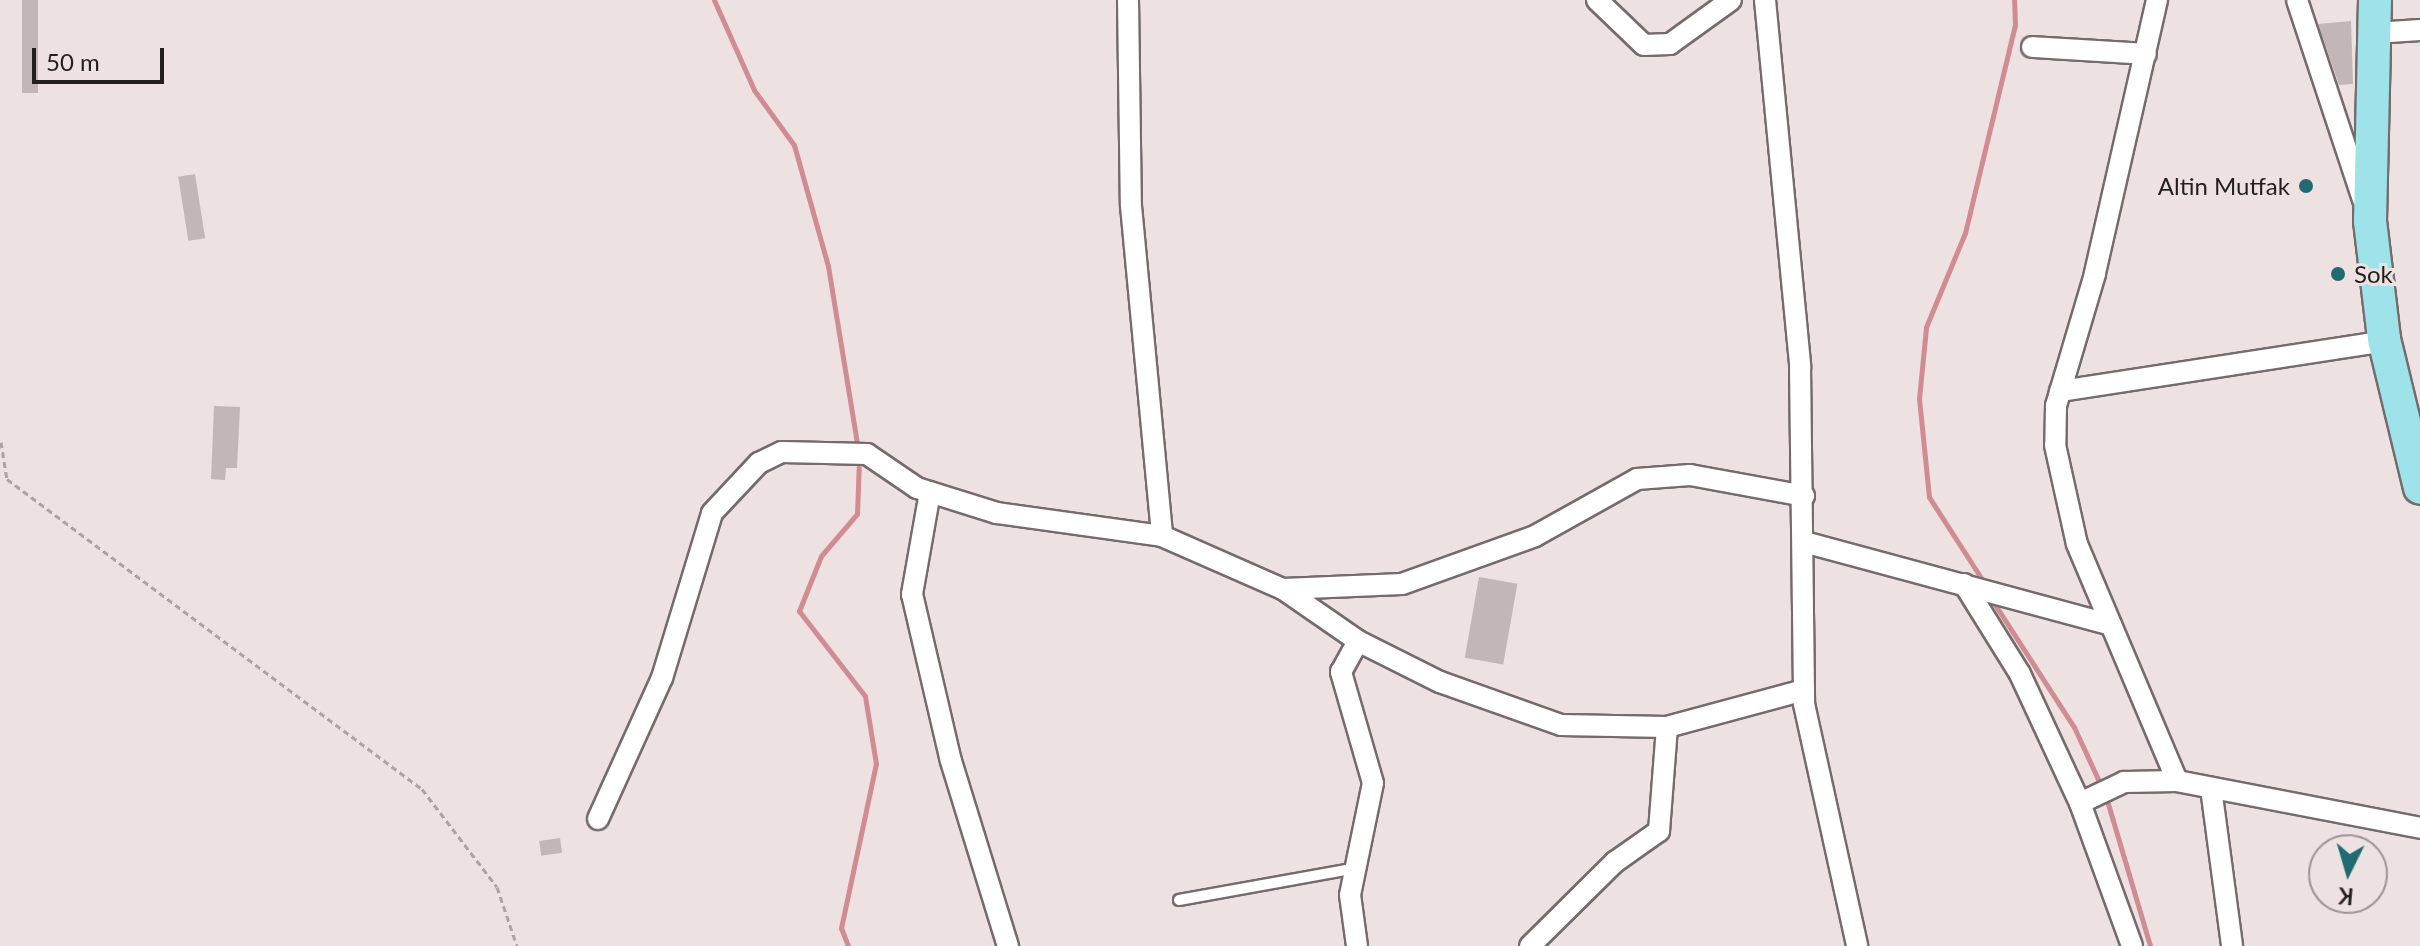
<!DOCTYPE html>
<html>
<head>
<meta charset="utf-8">
<style>
	body { margin:0 }
	#map { position:relative; width:2420px; height:946px; overflow:hidden; background:#ede1e2; font-family:Lato,sans-serif }
	div>[style] { position:absolute }
	.stream>* { height:5px; margin:-2.5px; padding:0 2.5px; transform-origin:2.5px; border-radius:2.5px; background:#d08c92 }
	.building>* { inset:0; background:#c2b6b7; transform-origin:0 0 }
	.path>* { height:3px; margin-top:-1.5px; transform-origin:0; background:repeating-linear-gradient(90deg,#ada3a4 0 6px,transparent 0 10px) }
	.roads { filter:drop-shadow(2px 0 #766b6c) drop-shadow(-2px 0 #766b6c) drop-shadow(0 2px #766b6c) drop-shadow(0 -2px #766b6c) }
	.service>* { height:10px; margin:-5px; padding:0 5px; transform-origin:5px; border-radius:5px; background:#fff }
	.minor>* { height:20px; margin:-10px; padding:0 10px; transform-origin:10px; border-radius:10px; background:#fff }
	.primary>* { height:32px; margin:-16px; padding:0 16px; transform-origin:16px; border-radius:16px; background:#9fe3ea }
	.dots>* { width:22px; height:22px; translate:-50% -50%; box-sizing:border-box; border:4px solid #ede1e2; border-radius:50% }
	span { translate:-50% -50%; white-space:nowrap; text-align:center; line-height:1.15; -webkit-text-stroke:6px #ede1e2; paint-order:stroke }
	.poi-label { font-size:24px; color:#241f1f }
	.right { translate:-100% -50%; text-align:right }
	.left { translate:0 -50%; text-align:left }
	.north { position:absolute; left:2308px; top:834px; width:80px; height:80px; box-sizing:border-box; background:#ede1e2; border:2px solid #9d9394; border-radius:50%; rotate:185deg; font-size:22px; font-weight:700; line-height:32px; text-align:center; color:#241f1f }
	.north::after { content:''; display:block; margin:auto; width:28px; height:36px; background:#206b72; clip-path:polygon(50% 0,100% 100%,50% 72%,0 100%) }
	.scale { position:absolute; left:32px; top:48px; width:132px; height:36px; box-sizing:border-box; border:4px solid #241f1f; border-top:0; padding-left:10px; font-size:24px; line-height:28px; white-space:nowrap; color:#241f1f; -webkit-text-stroke:6px #ede1e2; paint-order:stroke }
</style>
</head>
<body>
<div id="map">
	<div class="stream">
		<div style="left:714px;top:0;width:98px;rotate:66deg"></div>
		<div style="left:754px;top:90px;width:68px;rotate:54deg"></div>
		<div style="left:794px;top:145px;width:126px;rotate:74.3deg"></div>
		<div style="left:828px;top:266px;width:186px;rotate:80.7deg"></div>
		<div style="left:1985px;top:584px;width:103px;rotate:-122.8deg"></div>
		<div style="left:1929px;top:497px;width:99px;rotate:-95.8deg"></div>
		<div style="left:1919px;top:399px;width:72px;rotate:-84.4deg"></div>
		<div style="left:1926px;top:327px;width:102px;rotate:-67.5deg"></div>
		<div style="left:1965px;top:233px;width:214px;rotate:-76.5deg"></div>
		<div style="left:2015px;top:25px;width:25px;rotate:-92deg"></div>
		<div style="left:1992px;top:600px;width:151px;rotate:57.2deg"></div>
		<div style="left:2074px;top:727px;width:67px;rotate:65.3deg"></div>
		<div style="left:2106px;top:797px;width:155px;rotate:73.5deg"></div>
		<div style="left:848px;top:946px;width:19px;rotate:-111deg"></div>
		<div style="left:841px;top:928px;width:168px;rotate:-78deg"></div>
		<div style="left:876px;top:764px;width:69px;rotate:-99.2deg"></div>
		<div style="left:865px;top:696px;width:108px;rotate:-127.8deg"></div>
		<div style="left:799px;top:611px;width:59px;rotate:-68.2deg"></div>
		<div style="left:821px;top:556px;width:55px;rotate:-49.4deg"></div>
		<div style="left:857px;top:514px;width:54px;rotate:-87.9deg"></div>
	</div>
	<div class="building">
		<div style="left:22px;top:0;width:16px;height:93px"></div>
		<div style="clip-path:polygon(2351px 21px,2353px 84px,2339px 85px,2318px 24px)"></div>
		<div style="left:195px;top:174px;width:65px;height:17px;rotate:81deg"></div>
		<div style="clip-path:polygon(214px 406px,240px 407px,237px 468px,226px 468px,225px 480px,211px 479px)"></div>
		<div style="left:1479px;top:577px;width:39px;height:82px;rotate:10deg"></div>
		<div style="left:560px;top:838px;width:15px;height:21px;rotate:82deg"></div>
	</div>
	<div class="path">
		<div style="left:1px;top:442px;width:37px;rotate:81deg"></div>
		<div style="left:7px;top:479px;width:518px;rotate:36.76deg"></div>
		<div style="left:422px;top:789px;width:123px;rotate:52.6deg"></div>
		<div style="left:497px;top:887px;width:62px;rotate:71.3deg"></div>
	</div>
	<div class="roads">
		<div class="service">
			<div style="left:1179px;top:900px;width:180px;rotate:-10.2deg"></div>
		</div>
		<div class="minor">
			<div style="left:1128px;top:0;width:206px;rotate:89.2deg"></div>
			<div style="left:1131px;top:206px;width:331px;rotate:84.6deg"></div>
			<div style="left:1597px;top:0;width:65px;rotate:43.8deg"></div>
			<div style="left:1644px;top:45px;width:26px;rotate:-2deg"></div>
			<div style="left:1670px;top:44px;width:75px;rotate:-35.8deg"></div>
			<div style="left:1765px;top:0;width:368px;rotate:84.5deg"></div>
			<div style="left:1800px;top:366px;width:338px;rotate:89.3deg"></div>
			<div style="left:1804px;top:704px;width:248px;rotate:77.6deg"></div>
			<div style="left:2157px;top:0;width:281px;rotate:102.8deg"></div>
			<div style="left:2095px;top:274px;width:138px;rotate:106.5deg"></div>
			<div style="left:2056px;top:406px;width:39px;rotate:91deg"></div>
			<div style="left:2055px;top:445px;width:101px;rotate:77.5deg"></div>
			<div style="left:2077px;top:544px;width:257px;rotate:67.1deg"></div>
			<div style="left:2297px;top:0;width:210px;rotate:71.7deg"></div>
			<div style="left:2375px;top:33px;width:45px;rotate:-3.8deg"></div>
			<div style="left:2032px;top:47px;width:114px;rotate:3.5deg"></div>
			<div style="left:2060px;top:391px;width:329px;rotate:-8.7deg"></div>
			<div style="left:930px;top:492px;width:104px;rotate:100deg"></div>
			<div style="left:912px;top:594px;width:171px;rotate:76.9deg"></div>
			<div style="left:951px;top:761px;width:194px;rotate:72.9deg"></div>
			<div style="left:1804px;top:542px;width:318px;rotate:15.1deg"></div>
			<div style="left:1964px;top:584px;width:106px;rotate:58.1deg"></div>
			<div style="left:2020px;top:674px;width:142px;rotate:65.1deg"></div>
			<div style="left:2080px;top:803px;width:152px;rotate:70deg"></div>
			<div style="left:1283px;top:589px;width:119px;rotate:-2.4deg"></div>
			<div style="left:1402px;top:584px;width:141px;rotate:-19.8deg"></div>
			<div style="left:1535px;top:536px;width:117px;rotate:-29.2deg"></div>
			<div style="left:1637px;top:479px;width:53px;rotate:-4.3deg"></div>
			<div style="left:1690px;top:475px;width:116px;rotate:10.4deg"></div>
			<div style="left:2211px;top:788px;width:159px;rotate:82.4deg"></div>
			<div style="left:2080px;top:803px;width:49px;rotate:-25.5deg"></div>
			<div style="left:2124px;top:782px;width:53px;rotate:-1.1deg"></div>
			<div style="left:2177px;top:781px;width:248px;rotate:10.9deg"></div>
			<div style="left:598px;top:819px;width:155px;rotate:-65.6deg"></div>
			<div style="left:662px;top:678px;width:172px;rotate:-73.1deg"></div>
			<div style="left:712px;top:513px;width:69px;rotate:-46.8deg"></div>
			<div style="left:759px;top:463px;width:25px;rotate:-26deg"></div>
			<div style="left:782px;top:452px;width:85px;rotate:1.3deg"></div>
			<div style="left:867px;top:454px;width:60px;rotate:34.2deg"></div>
			<div style="left:917px;top:488px;width:84px;rotate:17.4deg"></div>
			<div style="left:997px;top:513px;width:167px;rotate:7.9deg"></div>
			<div style="left:1162px;top:536px;width:132px;rotate:23.7deg"></div>
			<div style="left:1283px;top:589px;width:91px;rotate:34.7deg"></div>
			<div style="left:1358px;top:641px;width:92px;rotate:26.6deg"></div>
			<div style="left:1440px;top:682px;width:128px;rotate:19.6deg"></div>
			<div style="left:1561px;top:725px;width:106px;rotate:1.1deg"></div>
			<div style="left:1667px;top:727px;width:142px;rotate:-15.1deg"></div>
			<div style="left:1357px;top:946px;width:51px;rotate:-97.8deg"></div>
			<div style="left:1350px;top:895px;width:114px;rotate:-78.4deg"></div>
			<div style="left:1373px;top:783px;width:116px;rotate:-106.1deg"></div>
			<div style="left:1341px;top:672px;width:35px;rotate:-61deg"></div>
			<div style="left:1530px;top:946px;width:120px;rotate:-44.7deg"></div>
			<div style="left:1615px;top:862px;width:54px;rotate:-35.2deg"></div>
			<div style="left:1659px;top:831px;width:104px;rotate:-85.6deg"></div>
		</div>
		<div class="primary">
			<div style="left:2375px;top:0;width:221px;rotate:91.3deg"></div>
			<div style="left:2370px;top:221px;width:119px;rotate:83.2deg"></div>
			<div style="left:2384px;top:339px;width:153px;rotate:76.4deg"></div>
		</div>
	</div>
	<div class="dots">
		<div style="left:2306px;top:186px;background:#206b72"></div>
		<div style="left:2338px;top:274px;background:#206b72"></div>
	</div>
	<div class="poi-label">
		<span class="right" style="left:2290px;top:186px">Altin Mutfak</span>
		<span class="left" style="left:2354px;top:274px">Sok</span>
	</div>
	<div class="north">K</div>
	<div class="scale">50 m</div>
</div>
</body>
</html>
